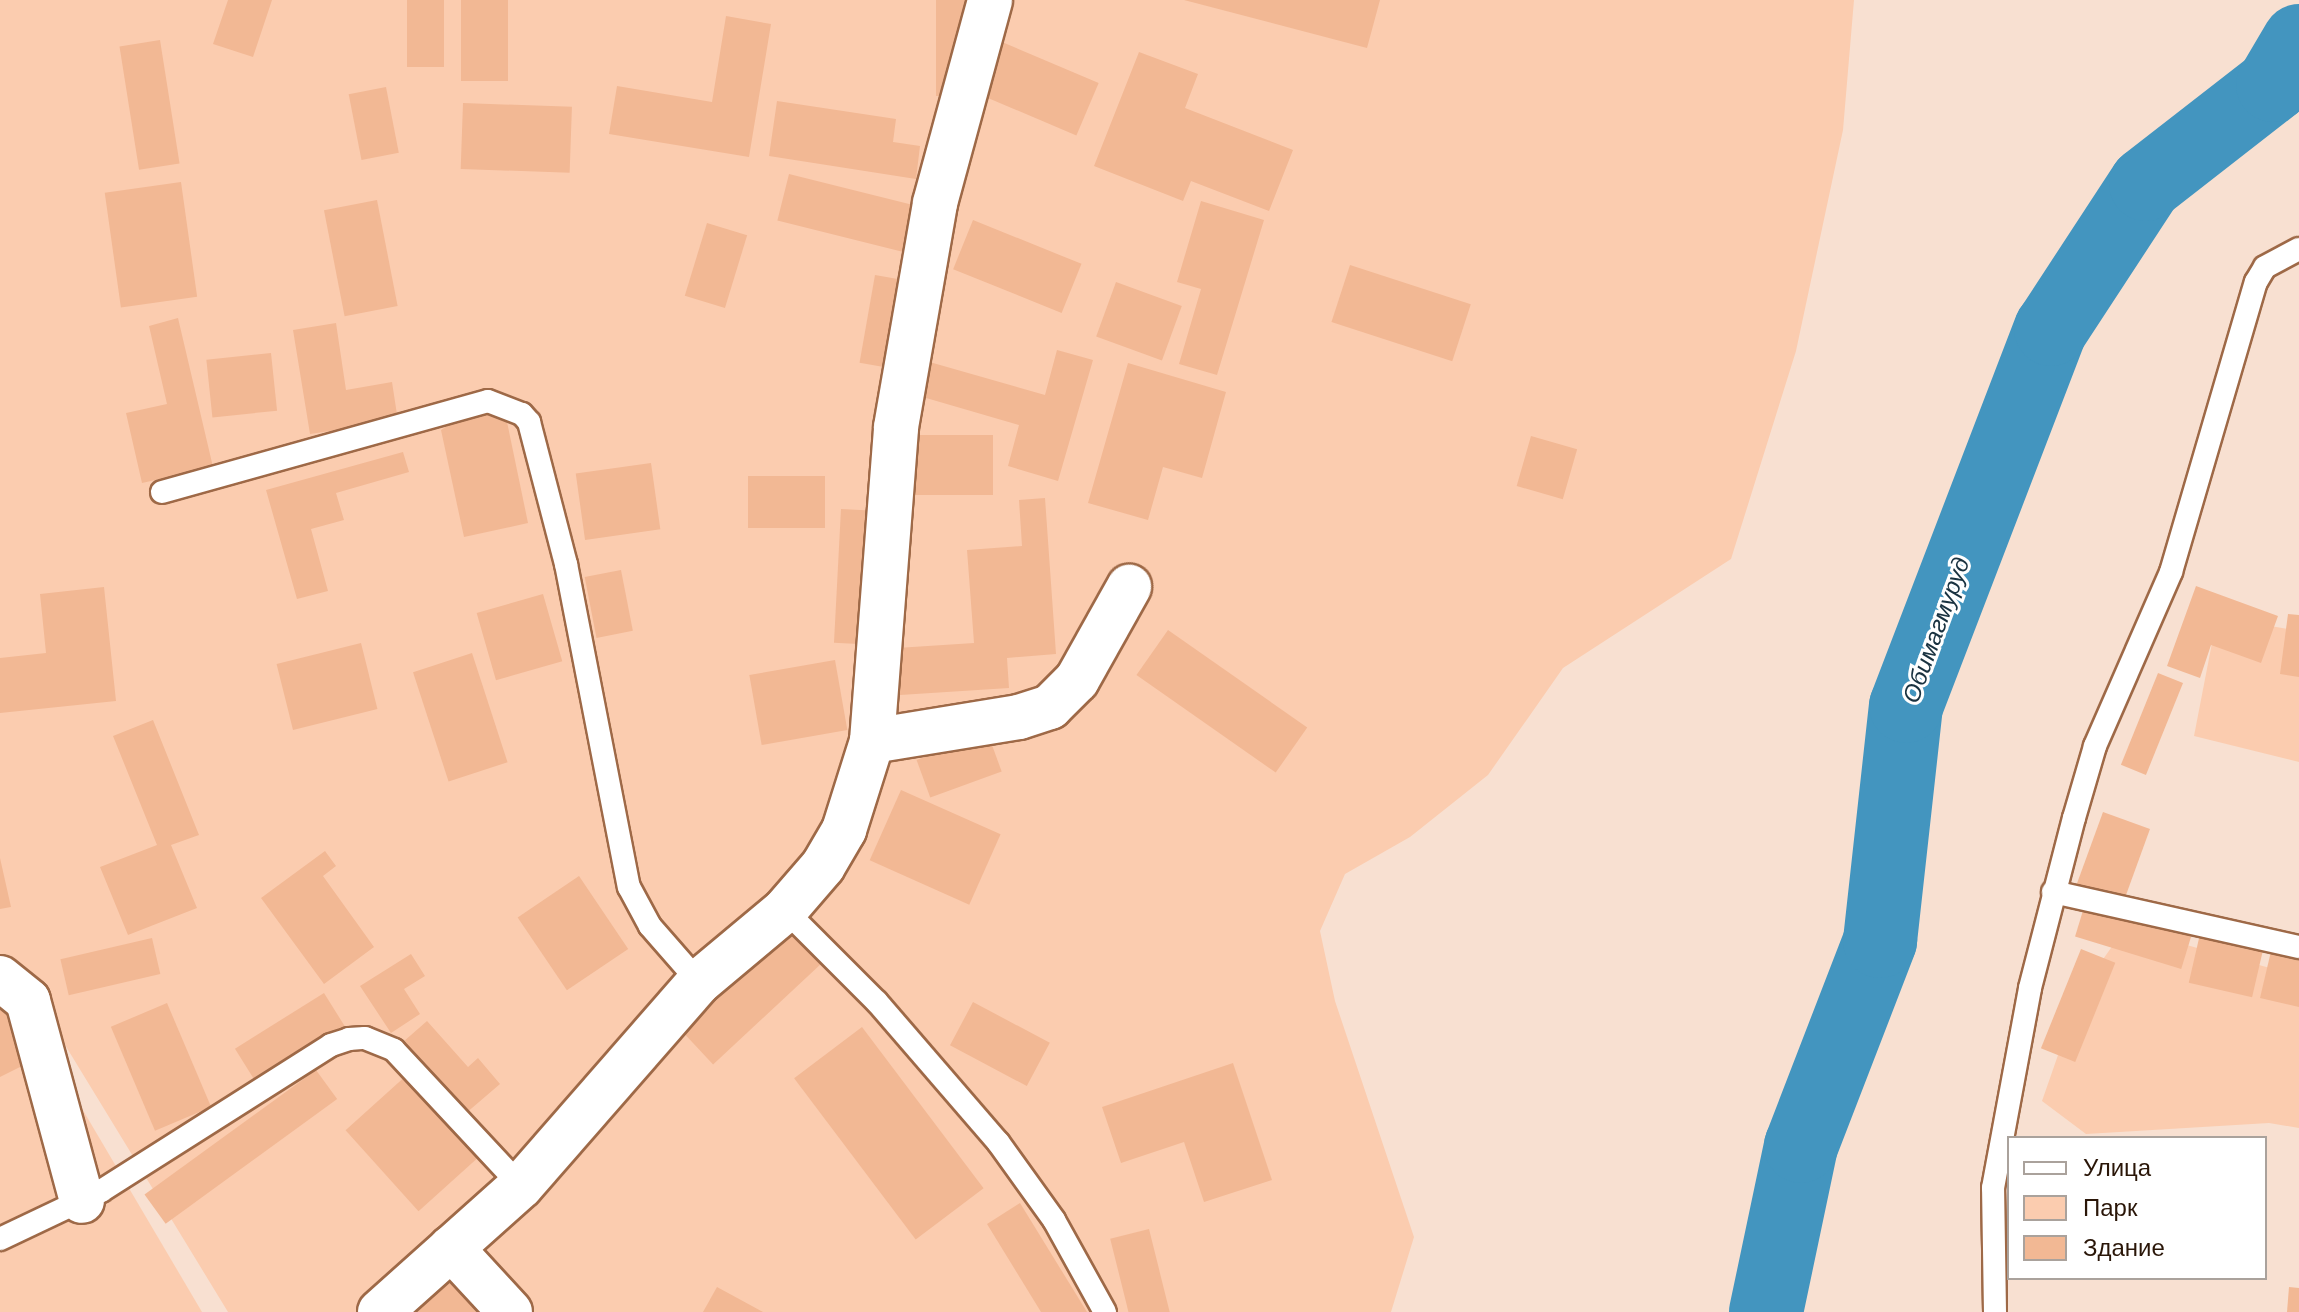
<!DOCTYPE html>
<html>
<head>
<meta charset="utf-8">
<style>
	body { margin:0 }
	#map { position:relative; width:2299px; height:1312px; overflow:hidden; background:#f8e0d1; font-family:Arial,sans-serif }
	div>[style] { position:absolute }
	.green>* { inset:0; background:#fbccaf }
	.river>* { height:74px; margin:-37px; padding:0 37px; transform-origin:37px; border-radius:37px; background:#4395bf }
	.building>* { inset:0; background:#f2b894; transform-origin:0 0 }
	.roads { filter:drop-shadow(2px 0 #9e6947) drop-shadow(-2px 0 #9e6947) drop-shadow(0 2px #9e6947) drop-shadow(0 -2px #9e6947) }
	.lane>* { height:22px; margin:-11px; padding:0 11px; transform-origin:11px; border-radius:11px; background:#fff }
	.street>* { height:44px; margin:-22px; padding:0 22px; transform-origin:22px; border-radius:22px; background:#fff }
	span { translate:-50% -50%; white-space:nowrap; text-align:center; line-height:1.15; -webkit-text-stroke:6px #fff; paint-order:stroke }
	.water-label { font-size:24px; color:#193240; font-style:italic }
	.legend { position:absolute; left:2007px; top:1136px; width:260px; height:144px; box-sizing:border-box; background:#fff; border:2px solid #aaa29c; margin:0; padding:10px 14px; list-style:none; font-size:24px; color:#2a1608 }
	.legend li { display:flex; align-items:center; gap:16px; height:40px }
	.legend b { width:40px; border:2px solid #aaa29c }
</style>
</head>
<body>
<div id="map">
	<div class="green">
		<div style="clip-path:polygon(0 0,1854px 0,1843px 130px,1796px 351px,1731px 559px,1563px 668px,1488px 775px,1410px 837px,1345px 874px,1320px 931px,1335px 1001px,1414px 1237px,1391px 1312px,228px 1312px,37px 999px,0 963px)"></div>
		<div style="clip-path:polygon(2217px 617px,2299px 631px,2299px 762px,2194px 736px)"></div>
		<div style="clip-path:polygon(2125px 928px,2299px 976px,2299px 1128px,2269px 1123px,2086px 1134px,2042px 1101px,2080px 992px)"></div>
		<div style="clip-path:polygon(0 981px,15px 995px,202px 1312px,0 1312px)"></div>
	</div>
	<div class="river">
		<div style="left:1766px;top:1312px;width:170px;rotate:-78.1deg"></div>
		<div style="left:1801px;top:1146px;width:220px;rotate:-68.9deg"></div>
		<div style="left:1880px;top:941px;width:236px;rotate:-83.7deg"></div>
		<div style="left:1906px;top:706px;width:404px;rotate:-69deg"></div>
		<div style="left:2051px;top:329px;width:173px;rotate:-56.8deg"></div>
		<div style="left:2146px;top:184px;width:161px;rotate:-37.9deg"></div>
		<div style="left:2273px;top:85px;width:51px;rotate:-59.4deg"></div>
	</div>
	<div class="building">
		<div style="clip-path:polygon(228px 0,272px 0,253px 57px,213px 44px)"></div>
		<div style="left:407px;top:0;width:37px;height:67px"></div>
		<div style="left:461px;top:0;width:47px;height:81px"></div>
		<div style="left:936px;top:0;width:43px;height:96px"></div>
		<div style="clip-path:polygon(1184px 0,1380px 0,1367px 48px)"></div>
		<div style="clip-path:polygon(726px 16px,771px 24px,749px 157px,609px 134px,617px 86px,712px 102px)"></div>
		<div style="left:160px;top:40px;width:125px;height:41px;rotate:81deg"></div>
		<div style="left:1002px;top:42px;width:105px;height:57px;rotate:23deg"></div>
		<div style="clip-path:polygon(1139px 52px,1198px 74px,1185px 108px,1293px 150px,1269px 211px,1191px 181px,1183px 201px,1094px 166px)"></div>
		<div style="left:386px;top:87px;width:67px;height:38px;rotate:79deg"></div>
		<div style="clip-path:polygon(777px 101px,896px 119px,893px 142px,920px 146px,916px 179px,769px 156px)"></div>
		<div style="left:463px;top:103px;width:109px;height:66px;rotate:2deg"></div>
		<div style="left:789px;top:174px;width:133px;height:48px;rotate:14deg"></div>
		<div style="left:181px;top:182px;width:116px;height:77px;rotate:82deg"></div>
		<div style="left:377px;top:200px;width:108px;height:54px;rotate:79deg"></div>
		<div style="clip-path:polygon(1201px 201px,1264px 220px,1217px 375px,1179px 364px,1201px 289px,1177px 282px)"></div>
		<div style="left:973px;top:220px;width:117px;height:53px;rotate:22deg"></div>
		<div style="left:707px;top:223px;width:42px;height:76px;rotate:17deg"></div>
		<div style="left:1350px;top:265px;width:127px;height:60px;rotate:18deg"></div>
		<div style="left:875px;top:275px;width:36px;height:89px;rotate:10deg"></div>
		<div style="left:1116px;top:282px;width:70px;height:58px;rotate:20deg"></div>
		<div style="clip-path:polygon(178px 318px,213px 467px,142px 483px,126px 413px,167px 404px,149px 326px)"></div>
		<div style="clip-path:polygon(336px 323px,346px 390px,392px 382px,398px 421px,310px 434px,293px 330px)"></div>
		<div style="clip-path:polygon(1057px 350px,1093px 360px,1058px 481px,1008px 466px,1019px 425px,909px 393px,919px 359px,1045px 395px)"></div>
		<div style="left:271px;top:353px;width:58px;height:65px;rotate:84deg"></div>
		<div style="clip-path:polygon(1128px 363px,1226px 392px,1202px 478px,1163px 467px,1148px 520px,1088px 503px)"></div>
		<div style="clip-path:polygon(469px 412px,506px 417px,528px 523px,464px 537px,441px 430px)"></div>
		<div style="left:910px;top:435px;width:83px;height:60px"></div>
		<div style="left:1531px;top:436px;width:48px;height:52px;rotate:16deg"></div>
		<div style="clip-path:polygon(403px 452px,409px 472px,336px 493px,344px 520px,311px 529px,328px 591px,297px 599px,266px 490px)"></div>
		<div style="left:651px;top:463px;width:67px;height:76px;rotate:82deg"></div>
		<div style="left:748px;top:476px;width:77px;height:52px"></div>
		<div style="clip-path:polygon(1045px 498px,1056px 654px,1007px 658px,1009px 688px,900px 695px,897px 648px,974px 643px,967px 550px,1022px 546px,1019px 500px)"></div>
		<div style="left:841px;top:509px;width:34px;height:134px;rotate:3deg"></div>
		<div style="left:621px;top:570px;width:62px;height:37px;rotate:79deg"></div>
		<div style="clip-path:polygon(2196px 586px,2278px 616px,2261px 663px,2211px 645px,2200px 678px,2167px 666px)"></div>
		<div style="clip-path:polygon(104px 587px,116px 701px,0 713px,0 658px,46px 653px,40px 594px)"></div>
		<div style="left:543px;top:594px;width:70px;height:69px;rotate:74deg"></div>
		<div style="clip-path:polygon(2288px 614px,2299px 615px,2299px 677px,2280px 674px)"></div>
		<div style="left:1168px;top:630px;width:170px;height:55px;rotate:35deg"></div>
		<div style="left:361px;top:643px;width:68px;height:87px;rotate:76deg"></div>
		<div style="left:472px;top:653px;width:115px;height:62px;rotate:72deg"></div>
		<div style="left:835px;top:660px;width:71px;height:87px;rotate:80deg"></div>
		<div style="left:2158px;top:673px;width:27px;height:99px;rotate:22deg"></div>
		<div style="clip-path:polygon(153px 720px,199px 835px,171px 845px,197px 908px,128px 935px,100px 867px,157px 845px,113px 736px)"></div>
		<div style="left:988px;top:734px;width:40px;height:76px;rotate:70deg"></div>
		<div style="left:901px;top:790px;width:109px;height:77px;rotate:24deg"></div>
		<div style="left:2103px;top:812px;width:50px;height:78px;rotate:20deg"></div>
		<div style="clip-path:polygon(325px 851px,336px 866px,323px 876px,374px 947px,324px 984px,261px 898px)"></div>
		<div style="clip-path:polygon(0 858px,11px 907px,0 909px)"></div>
		<div style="left:579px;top:876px;width:88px;height:74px;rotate:56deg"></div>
		<div style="left:2085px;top:904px;width:111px;height:34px;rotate:17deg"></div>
		<div style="left:788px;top:925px;width:51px;height:150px;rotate:47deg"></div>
		<div style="left:2200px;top:934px;width:65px;height:50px;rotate:13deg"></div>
		<div style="left:152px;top:938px;width:37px;height:94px;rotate:77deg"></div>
		<div style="clip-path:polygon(2272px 947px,2299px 954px,2299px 1007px,2260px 998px)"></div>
		<div style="left:2081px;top:949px;width:37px;height:107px;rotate:22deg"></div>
		<div style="clip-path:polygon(411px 954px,425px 976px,404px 989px,420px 1014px,391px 1033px,360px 986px)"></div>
		<div style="left:324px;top:993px;width:39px;height:105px;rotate:58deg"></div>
		<div style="clip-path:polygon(0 996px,32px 1061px,0 1077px)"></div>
		<div style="left:973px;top:1002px;width:87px;height:49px;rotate:28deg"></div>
		<div style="left:167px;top:1003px;width:113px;height:61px;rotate:67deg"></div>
		<div style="clip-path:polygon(427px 1021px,468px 1067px,478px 1058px,500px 1084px,465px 1114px,403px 1042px)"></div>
		<div style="left:862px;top:1027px;width:202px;height:85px;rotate:53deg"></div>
		<div style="clip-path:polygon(1233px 1063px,1272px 1180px,1204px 1202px,1184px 1142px,1121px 1163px,1102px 1107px)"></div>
		<div style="left:316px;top:1070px;width:36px;height:212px;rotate:54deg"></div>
		<div style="left:408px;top:1074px;width:109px;height:84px;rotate:48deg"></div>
		<div style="clip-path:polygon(1020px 1203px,1087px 1312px,1041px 1312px,987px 1224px)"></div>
		<div style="left:1149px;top:1229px;width:86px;height:40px;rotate:76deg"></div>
		<div style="clip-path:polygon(453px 1271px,491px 1312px,409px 1312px)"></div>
		<div style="clip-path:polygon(717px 1287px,763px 1312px,703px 1312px)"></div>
		<div style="clip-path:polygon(2289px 1287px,2299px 1288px,2299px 1312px,2287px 1312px)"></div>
	</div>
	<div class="roads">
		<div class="lane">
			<div style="left:162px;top:492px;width:338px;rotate:-15.6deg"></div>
			<div style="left:488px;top:401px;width:36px;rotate:21deg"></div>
			<div style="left:522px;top:414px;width:11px;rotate:49deg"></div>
			<div style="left:529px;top:422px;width:147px;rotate:75.4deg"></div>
			<div style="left:566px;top:564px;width:329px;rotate:79deg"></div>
			<div style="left:629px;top:887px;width:44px;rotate:61.7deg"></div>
			<div style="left:650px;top:926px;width:74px;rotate:48.8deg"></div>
			<div style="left:2053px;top:892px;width:252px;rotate:12.6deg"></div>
			<div style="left:785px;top:910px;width:130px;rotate:45deg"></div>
			<div style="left:877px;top:1002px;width:185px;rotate:49.2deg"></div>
			<div style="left:998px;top:1142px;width:96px;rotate:54.3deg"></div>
			<div style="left:1054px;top:1220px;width:105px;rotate:61deg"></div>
			<div style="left:0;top:1239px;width:112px;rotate:-25.4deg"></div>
			<div style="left:101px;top:1191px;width:272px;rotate:-32.4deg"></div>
			<div style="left:331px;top:1045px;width:19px;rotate:-18deg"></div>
			<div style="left:349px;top:1039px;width:16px;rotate:-4deg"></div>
			<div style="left:365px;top:1038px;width:31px;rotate:22deg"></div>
			<div style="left:394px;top:1050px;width:186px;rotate:47deg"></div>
			<div style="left:1995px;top:1312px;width:124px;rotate:-90.9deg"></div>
			<div style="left:1993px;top:1188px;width:203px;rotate:-79.5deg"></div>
			<div style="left:2030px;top:988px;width:176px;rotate:-75.5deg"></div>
			<div style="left:2074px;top:818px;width:75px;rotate:-73.7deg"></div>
			<div style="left:2095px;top:746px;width:190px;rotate:-66.4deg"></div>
			<div style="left:2171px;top:572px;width:302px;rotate:-73.7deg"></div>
			<div style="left:2256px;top:282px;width:17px;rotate:-59deg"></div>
			<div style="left:2265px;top:267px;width:38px;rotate:-28deg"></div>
		</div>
		<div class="street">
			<div style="left:872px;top:741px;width:149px;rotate:-9.3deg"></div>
			<div style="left:1019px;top:717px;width:33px;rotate:-18deg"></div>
			<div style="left:1050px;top:707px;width:38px;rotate:-45deg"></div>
			<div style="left:1077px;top:680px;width:107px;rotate:-60.8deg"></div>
			<div style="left:0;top:978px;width:36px;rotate:39deg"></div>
			<div style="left:28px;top:1001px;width:207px;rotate:74.9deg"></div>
			<div style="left:451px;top:1248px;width:87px;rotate:47.3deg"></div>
			<div style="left:380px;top:1312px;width:189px;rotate:-41.8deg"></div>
			<div style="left:521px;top:1186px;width:271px;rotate:-48.9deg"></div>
			<div style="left:699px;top:982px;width:112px;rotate:-39.9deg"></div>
			<div style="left:785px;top:910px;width:58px;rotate:-49.2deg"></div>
			<div style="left:823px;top:866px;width:42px;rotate:-59.7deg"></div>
			<div style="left:844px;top:830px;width:93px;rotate:-72.5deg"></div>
			<div style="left:872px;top:741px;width:315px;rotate:-85.6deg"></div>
			<div style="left:896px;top:427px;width:227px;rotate:-80.1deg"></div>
			<div style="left:935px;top:203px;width:210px;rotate:-74.8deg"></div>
		</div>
	</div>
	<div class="water-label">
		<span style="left:1936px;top:630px;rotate:-70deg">Обимагмуруд</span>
	</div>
	<ul class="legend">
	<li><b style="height:10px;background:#fff"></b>Улица</li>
	<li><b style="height:22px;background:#fbccaf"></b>Парк</li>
	<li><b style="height:22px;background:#f2b894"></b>Здание</li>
	</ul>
</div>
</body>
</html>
